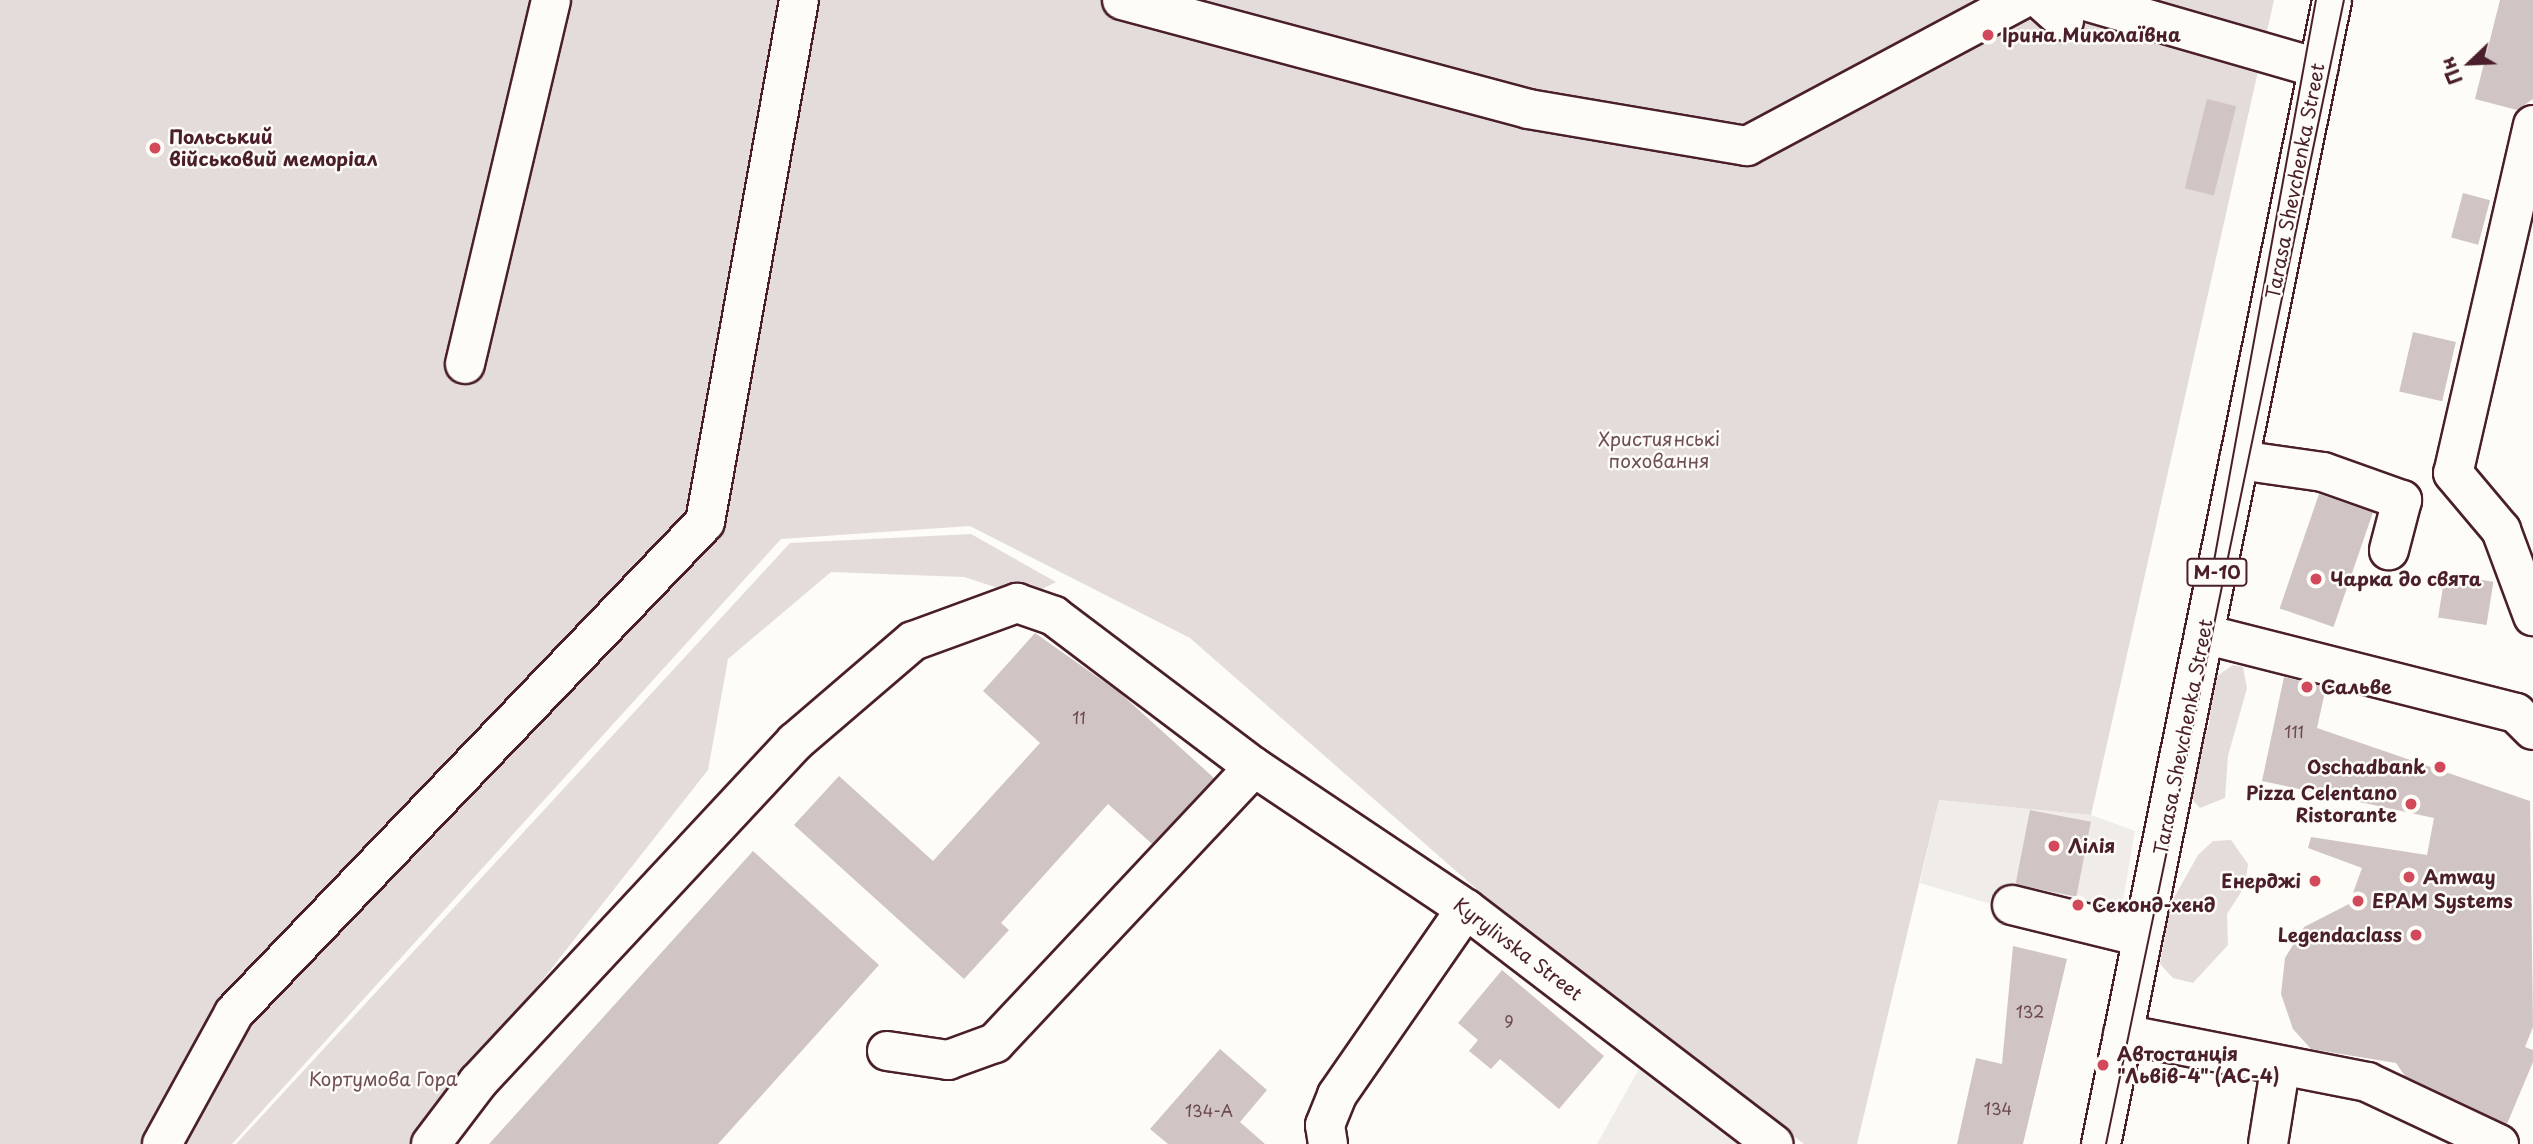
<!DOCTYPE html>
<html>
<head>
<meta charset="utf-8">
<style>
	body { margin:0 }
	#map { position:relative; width:2533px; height:1144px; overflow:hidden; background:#fdfcf7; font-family:"Playpen Sans",sans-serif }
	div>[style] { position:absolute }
	.built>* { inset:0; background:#f0ece8 }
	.green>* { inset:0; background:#e3dcda }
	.building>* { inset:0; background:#d0c5c4; transform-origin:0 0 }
	.roads { filter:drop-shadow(2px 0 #4a1f2b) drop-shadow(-2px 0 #4a1f2b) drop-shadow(0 2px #4a1f2b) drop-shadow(0 -2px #4a1f2b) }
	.minor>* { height:38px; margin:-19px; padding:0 19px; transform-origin:19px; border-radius:19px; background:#fdfcf7 }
	.major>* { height:38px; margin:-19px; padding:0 19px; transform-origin:19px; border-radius:19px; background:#fdfcf7 }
	.tram>* { height:2px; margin:-1px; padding:0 1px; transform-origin:1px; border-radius:1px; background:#4a1f2b }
	.dots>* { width:19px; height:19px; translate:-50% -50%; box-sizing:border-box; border:4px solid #fdfcf7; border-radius:50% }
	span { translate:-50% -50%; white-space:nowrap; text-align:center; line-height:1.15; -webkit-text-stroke:5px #fdfcf7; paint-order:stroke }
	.number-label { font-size:16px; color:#6c4851 }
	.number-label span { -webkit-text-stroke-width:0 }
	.shield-label span { padding:2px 5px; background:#fdfcf7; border:2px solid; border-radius:5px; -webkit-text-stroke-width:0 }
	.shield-label { font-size:18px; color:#4a1f2b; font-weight:700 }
	.poi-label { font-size:19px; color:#4a1f2b; font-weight:700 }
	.left { translate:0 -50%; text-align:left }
	.right { translate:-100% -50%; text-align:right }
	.street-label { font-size:19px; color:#4a1f2b }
	.park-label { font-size:19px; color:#704e57 }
	.north { position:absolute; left:2435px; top:28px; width:70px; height:70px; -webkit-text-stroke:5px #fdfcf7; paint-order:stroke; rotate:247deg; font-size:19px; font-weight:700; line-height:28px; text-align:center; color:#4a1f2b }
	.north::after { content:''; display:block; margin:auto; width:24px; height:32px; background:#4a1f2b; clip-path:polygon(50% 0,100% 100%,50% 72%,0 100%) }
</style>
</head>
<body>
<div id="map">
	<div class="built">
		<div style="clip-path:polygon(1939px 800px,2091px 815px,2135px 831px,2116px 941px,1920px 883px)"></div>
		<div style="clip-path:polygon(1639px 1069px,1742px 1144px,1597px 1144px)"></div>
	</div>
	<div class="green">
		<div style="clip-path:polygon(0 0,2274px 0,2091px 815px,1939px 800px,1857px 1144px,1804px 1144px,1553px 956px,1190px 638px,970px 526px,781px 539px,232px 1144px,0 1144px)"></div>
		<div style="clip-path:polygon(971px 534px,1056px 582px,1026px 597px,964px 577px,831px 572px,728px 659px,708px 770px,413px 1144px,236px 1144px,790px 543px)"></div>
		<div style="clip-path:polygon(2233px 665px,2243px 667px,2247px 688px,2228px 756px,2225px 798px,2200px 808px,2188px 795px,2191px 766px,2209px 725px,2214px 678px)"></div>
		<div style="clip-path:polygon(2231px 840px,2248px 864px,2245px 886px,2227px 914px,2228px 945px,2193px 983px,2173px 978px,2160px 964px,2171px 903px,2198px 855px,2213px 841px)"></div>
	</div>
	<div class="building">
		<div style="clip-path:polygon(2500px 0,2533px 0,2533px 99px,2517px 110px,2475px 99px)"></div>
		<div style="left:2207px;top:99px;width:30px;height:92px;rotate:14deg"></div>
		<div style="left:2463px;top:193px;width:28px;height:46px;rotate:15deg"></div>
		<div style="left:2413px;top:332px;width:44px;height:61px;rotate:13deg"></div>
		<div style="left:2319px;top:494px;width:57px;height:121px;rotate:19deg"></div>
		<div style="left:2445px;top:574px;width:49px;height:44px;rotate:9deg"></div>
		<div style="clip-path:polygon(1035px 633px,1120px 693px,1214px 778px,1152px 844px,1108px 804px,1001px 923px,1009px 930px,964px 979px,794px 825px,839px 776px,933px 861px,1040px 743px,983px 691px)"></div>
		<div style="clip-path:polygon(2284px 677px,2326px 687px,2317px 728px,2530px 801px,2533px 1027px,2525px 1047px,2533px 1050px,2533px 1062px,2507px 1124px,2405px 1076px,2396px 1063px,2311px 1049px,2293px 1029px,2281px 994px,2285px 958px,2304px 927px,2349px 904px,2362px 868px,2308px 848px,2311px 837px,2427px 855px,2434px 818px,2262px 781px)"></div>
		<div style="left:2030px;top:810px;width:62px;height:76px;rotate:11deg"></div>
		<div style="clip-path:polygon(753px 851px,879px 965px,718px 1144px,489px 1144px)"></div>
		<div style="clip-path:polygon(2013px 946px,2067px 959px,2023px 1144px,1957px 1144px,1976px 1058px,2002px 1064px)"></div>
		<div style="clip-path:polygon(1502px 970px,1604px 1056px,1559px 1109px,1500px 1059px,1491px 1069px,1469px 1051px,1478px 1040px,1458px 1023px)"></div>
		<div style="clip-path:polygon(1220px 1049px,1267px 1090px,1240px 1122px,1265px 1144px,1168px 1144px,1150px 1129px)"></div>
	</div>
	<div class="roads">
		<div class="minor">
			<div style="left:1122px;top:0;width:420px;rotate:15deg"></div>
			<div style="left:1528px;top:109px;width:222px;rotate:9.6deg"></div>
			<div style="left:1747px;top:146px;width:310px;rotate:-28.1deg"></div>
			<div style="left:2041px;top:0;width:31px;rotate:42deg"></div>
			<div style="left:2082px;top:0;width:246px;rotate:16.1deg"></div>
			<div style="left:2533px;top:125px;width:357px;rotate:102.9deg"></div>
			<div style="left:2453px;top:473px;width:75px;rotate:49.9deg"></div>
			<div style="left:2501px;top:530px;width:92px;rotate:69.6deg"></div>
			<div style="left:465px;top:364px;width:374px;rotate:-76.7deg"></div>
			<div style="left:2239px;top:460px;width:85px;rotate:8.1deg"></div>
			<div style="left:2323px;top:472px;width:84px;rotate:19.5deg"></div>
			<div style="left:2402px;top:500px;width:52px;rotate:104.6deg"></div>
			<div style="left:2204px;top:634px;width:322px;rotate:14.2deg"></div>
			<div style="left:2516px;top:713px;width:24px;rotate:45deg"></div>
			<div style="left:2012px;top:905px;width:134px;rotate:13.8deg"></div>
			<div style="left:2123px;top:1034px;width:249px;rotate:11.1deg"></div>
			<div style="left:2367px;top:1082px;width:146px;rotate:25.2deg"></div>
			<div style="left:887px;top:1051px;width:62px;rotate:8.4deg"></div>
			<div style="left:948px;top:1060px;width:50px;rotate:-19.9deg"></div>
			<div style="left:995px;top:1043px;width:378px;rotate:-46.8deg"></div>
			<div style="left:162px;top:1144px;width:149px;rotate:-61.2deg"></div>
			<div style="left:234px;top:1013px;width:680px;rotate:-46.19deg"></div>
			<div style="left:705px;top:522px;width:530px;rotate:-79.79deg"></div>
			<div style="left:431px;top:1144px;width:78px;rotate:-52.8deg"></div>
			<div style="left:478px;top:1082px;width:465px;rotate:-47deg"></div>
			<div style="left:795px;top:742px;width:155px;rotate:-40.6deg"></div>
			<div style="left:913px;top:641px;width:111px;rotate:-20.1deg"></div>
			<div style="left:1017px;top:603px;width:39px;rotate:19deg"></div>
			<div style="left:1054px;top:616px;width:251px;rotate:37.1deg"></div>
			<div style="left:1254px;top:767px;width:255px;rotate:33.8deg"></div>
			<div style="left:1466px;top:909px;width:387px;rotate:37.4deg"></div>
			<div style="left:1328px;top:1144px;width:19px;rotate:-99deg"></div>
			<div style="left:1325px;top:1125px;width:32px;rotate:-68deg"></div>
			<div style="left:1337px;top:1095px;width:226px;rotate:-55.3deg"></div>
			<div style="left:2268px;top:1144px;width:76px;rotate:-80.9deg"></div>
		</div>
		<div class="major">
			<div style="left:2101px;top:1144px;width:1167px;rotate:-78.58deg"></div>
		</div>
	</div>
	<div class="tram">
		<div style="left:2214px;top:561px;width:570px;rotate:-79.7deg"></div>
		<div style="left:2106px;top:1144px;width:1168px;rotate:-78.25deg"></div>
	</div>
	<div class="dots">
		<div style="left:1988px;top:35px;background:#d1495b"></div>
		<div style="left:155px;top:148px;background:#d1495b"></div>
		<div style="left:2316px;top:579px;background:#d1495b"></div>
		<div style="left:2307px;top:687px;background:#d1495b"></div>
		<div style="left:2440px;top:767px;background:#d1495b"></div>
		<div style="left:2411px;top:804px;background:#d1495b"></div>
		<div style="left:2054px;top:846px;background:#d1495b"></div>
		<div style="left:2409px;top:877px;background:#d1495b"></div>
		<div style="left:2315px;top:881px;background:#d1495b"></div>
		<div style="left:2358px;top:901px;background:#d1495b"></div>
		<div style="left:2078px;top:905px;background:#d1495b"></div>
		<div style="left:2416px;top:935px;background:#d1495b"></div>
		<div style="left:2103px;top:1065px;background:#d1495b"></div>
	</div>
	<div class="number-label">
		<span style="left:1079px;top:717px">11</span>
		<span style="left:2294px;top:731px">111</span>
		<span style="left:2030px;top:1011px">132</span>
		<span style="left:1509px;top:1021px">9</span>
		<span style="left:1998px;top:1108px">134</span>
		<span style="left:1209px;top:1110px">134-А</span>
	</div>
	<div class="shield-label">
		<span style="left:2217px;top:572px">М-10</span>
	</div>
	<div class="poi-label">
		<span class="left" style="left:2002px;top:35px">Ірина Миколаївна</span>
		<span class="left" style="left:169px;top:148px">Польський<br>військовий меморіал</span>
		<span class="left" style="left:2330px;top:579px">Чарка до свята</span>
		<span class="left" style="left:2321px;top:687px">Сальве</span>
		<span class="right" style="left:2426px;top:767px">Oschadbank</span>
		<span class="right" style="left:2397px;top:804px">Pizza Celentano<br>Ristorante</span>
		<span class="left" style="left:2068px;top:846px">Лілія</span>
		<span class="left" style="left:2423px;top:877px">Amway</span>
		<span class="right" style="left:2301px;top:881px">Енерджі</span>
		<span class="left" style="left:2372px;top:901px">EPAM Systems</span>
		<span class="left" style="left:2092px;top:905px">Секонд-хенд</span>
		<span class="right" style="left:2402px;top:935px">Legendaclass</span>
		<span class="left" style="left:2117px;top:1065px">Автостанція<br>"Львів-4" (АС-4)</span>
	</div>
	<div class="street-label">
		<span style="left:2295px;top:181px;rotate:-79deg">Tarasa Shevchenka Street</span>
		<span style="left:2183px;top:737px;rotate:-79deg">Tarasa Shevchenka Street</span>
		<span style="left:1518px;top:949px;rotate:37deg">Kyrylivska Street</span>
	</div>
	<div class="park-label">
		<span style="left:1659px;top:450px">Християнські<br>поховання</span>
		<span style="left:383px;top:1079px">Кортумова Гора</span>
	</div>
	<div class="north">Пн</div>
</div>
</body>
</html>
